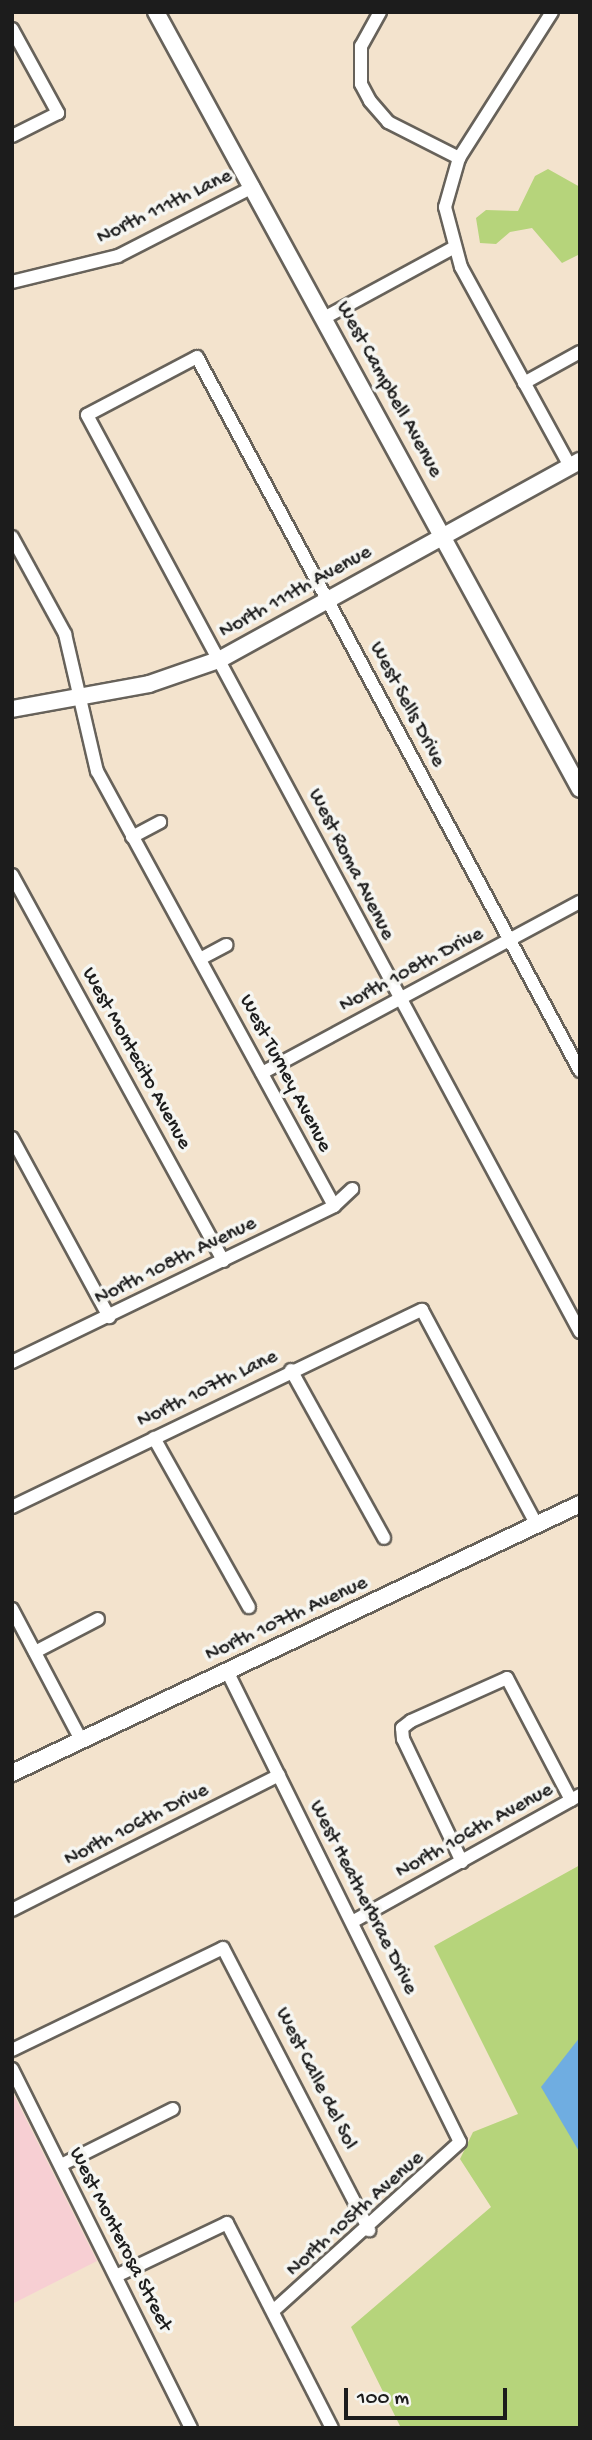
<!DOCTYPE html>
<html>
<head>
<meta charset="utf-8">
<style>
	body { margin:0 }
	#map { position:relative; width:592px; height:2440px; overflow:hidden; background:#f3e3cd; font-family:"Gochi Hand",sans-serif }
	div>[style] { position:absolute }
	.built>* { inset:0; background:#f7cfd3 }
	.green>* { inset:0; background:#b6d47b }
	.water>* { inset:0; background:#6fade1 }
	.roads { filter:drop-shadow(2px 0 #67625a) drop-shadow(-2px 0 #67625a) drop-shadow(0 2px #67625a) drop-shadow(0 -2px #67625a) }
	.street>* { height:12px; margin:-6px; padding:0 6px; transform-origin:6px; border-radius:6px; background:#fff }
	.secondary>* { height:16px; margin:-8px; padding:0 8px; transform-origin:8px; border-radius:8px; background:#fff }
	span { translate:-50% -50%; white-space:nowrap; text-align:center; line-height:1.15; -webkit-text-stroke:7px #f6f6f2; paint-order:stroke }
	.street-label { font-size:21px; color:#1c1c1c }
	.frame { position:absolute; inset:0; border:14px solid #1c1c1c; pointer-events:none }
	.scale { position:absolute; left:344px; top:2388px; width:163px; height:32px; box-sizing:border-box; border:4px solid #1c1c1c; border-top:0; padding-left:9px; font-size:21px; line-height:24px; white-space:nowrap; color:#1c1c1c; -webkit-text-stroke:5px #f6f6f2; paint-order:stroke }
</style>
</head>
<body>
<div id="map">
	<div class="built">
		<div style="clip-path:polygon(12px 2091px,97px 2261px,12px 2304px)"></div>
	</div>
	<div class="green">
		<div style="clip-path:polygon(548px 169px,580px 187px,580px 254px,562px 263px,532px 228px,510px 232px,496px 244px,480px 243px,476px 218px,486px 210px,518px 211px,535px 176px)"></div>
		<div style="clip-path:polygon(580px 1865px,580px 2428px,401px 2428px,351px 2327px,491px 2207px,460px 2159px,473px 2132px,518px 2114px,434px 1946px)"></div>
	</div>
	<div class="water">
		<div style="clip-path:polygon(580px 2037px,580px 2153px,541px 2087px)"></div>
	</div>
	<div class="roads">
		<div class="street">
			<div style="left:380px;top:12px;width:39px;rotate:119deg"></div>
			<div style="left:361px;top:46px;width:38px;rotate:90deg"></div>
			<div style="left:361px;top:84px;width:19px;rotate:62deg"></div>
			<div style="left:370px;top:101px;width:28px;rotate:49deg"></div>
			<div style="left:388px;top:122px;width:80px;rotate:26.9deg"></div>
			<div style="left:552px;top:12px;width:173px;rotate:122.5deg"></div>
			<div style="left:459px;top:158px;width:51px;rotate:105.9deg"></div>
			<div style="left:445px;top:207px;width:62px;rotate:75.1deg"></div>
			<div style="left:461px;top:267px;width:227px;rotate:61.3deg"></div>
			<div style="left:12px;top:29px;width:96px;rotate:61.3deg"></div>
			<div style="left:58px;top:113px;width:51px;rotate:153.4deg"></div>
			<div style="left:12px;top:282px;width:109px;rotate:-13.8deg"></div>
			<div style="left:118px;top:256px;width:152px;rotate:-27.1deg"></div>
			<div style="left:324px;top:318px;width:147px;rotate:-28.5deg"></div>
			<div style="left:524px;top:383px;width:64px;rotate:-29deg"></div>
			<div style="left:12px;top:537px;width:111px;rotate:61.3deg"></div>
			<div style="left:65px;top:634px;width:141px;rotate:76.9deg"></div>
			<div style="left:97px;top:771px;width:495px;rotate:61.4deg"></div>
			<div style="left:132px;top:837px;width:32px;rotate:-28deg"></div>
			<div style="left:12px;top:875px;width:440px;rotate:61.3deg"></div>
			<div style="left:200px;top:959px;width:30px;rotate:-28deg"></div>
			<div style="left:580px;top:1071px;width:810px;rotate:-118.21deg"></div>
			<div style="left:197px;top:357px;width:124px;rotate:152.2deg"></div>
			<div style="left:87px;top:415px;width:1041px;rotate:61.74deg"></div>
			<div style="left:262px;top:1073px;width:361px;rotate:-28.3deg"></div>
			<div style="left:12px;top:1138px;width:204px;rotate:61.5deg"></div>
			<div style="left:12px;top:1362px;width:358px;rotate:-25.8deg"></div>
			<div style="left:334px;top:1206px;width:25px;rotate:-43deg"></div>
			<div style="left:291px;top:1370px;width:192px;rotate:61deg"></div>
			<div style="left:154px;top:1438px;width:194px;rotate:60.7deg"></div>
			<div style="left:12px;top:1507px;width:455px;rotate:-25.7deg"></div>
			<div style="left:422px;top:1310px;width:244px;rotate:61.9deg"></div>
			<div style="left:12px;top:1609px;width:148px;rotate:62.2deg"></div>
			<div style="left:35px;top:1652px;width:71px;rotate:-27.6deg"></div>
			<div style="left:227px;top:1671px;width:525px;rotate:63.68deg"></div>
			<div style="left:460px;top:2142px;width:252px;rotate:137.9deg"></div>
			<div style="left:462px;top:1862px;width:136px;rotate:-115.6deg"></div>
			<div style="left:403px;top:1739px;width:11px;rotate:-95deg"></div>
			<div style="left:402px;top:1728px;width:11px;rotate:-38deg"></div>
			<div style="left:411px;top:1721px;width:105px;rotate:-24.1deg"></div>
			<div style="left:507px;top:1678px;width:138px;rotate:62.3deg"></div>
			<div style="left:12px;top:1910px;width:299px;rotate:-26.8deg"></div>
			<div style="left:352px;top:1922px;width:261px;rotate:-29.1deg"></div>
			<div style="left:12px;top:2050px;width:234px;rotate:-25.8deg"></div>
			<div style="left:223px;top:1948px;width:318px;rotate:62.6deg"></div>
			<div style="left:12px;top:2069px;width:401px;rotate:63.5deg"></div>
			<div style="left:61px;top:2165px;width:125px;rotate:-26.6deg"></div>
			<div style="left:116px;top:2276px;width:123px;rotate:-25.5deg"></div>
			<div style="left:227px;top:2223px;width:230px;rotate:62.9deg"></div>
		</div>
		<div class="secondary">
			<div style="left:156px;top:12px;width:885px;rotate:61.38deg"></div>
			<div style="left:12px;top:709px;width:139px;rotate:-10.3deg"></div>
			<div style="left:149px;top:684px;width:76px;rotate:-19.1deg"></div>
			<div style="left:221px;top:659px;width:410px;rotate:-28.9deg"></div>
			<div style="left:12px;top:1773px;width:628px;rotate:-25.34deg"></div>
		</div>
	</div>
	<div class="street-label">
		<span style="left:165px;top:208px;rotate:-26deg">North 111th Lane</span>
		<span style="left:388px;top:390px;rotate:61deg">West Campbell Avenue</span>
		<span style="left:296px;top:593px;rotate:-29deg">North 111th Avenue</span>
		<span style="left:406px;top:705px;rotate:62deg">West Sells Drive</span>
		<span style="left:350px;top:865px;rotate:63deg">West Roma Avenue</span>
		<span style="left:412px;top:971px;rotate:-28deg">North 108th Drive</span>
		<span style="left:135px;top:1059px;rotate:61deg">West Montecito Avenue</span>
		<span style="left:284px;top:1074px;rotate:62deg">West Turney Avenue</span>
		<span style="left:176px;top:1262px;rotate:-26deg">North 108th Avenue</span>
		<span style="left:208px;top:1390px;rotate:-26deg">North 107th Lane</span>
		<span style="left:287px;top:1620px;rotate:-25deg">North 107th Avenue</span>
		<span style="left:137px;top:1826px;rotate:-27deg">North 106th Drive</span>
		<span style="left:475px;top:1832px;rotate:-29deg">North 106th Avenue</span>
		<span style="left:362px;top:1898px;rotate:63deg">West Heatherbrae Drive</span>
		<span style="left:315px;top:2079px;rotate:63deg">West Calle del Sol</span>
		<span style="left:356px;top:2215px;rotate:-42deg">North 105th Avenue</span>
		<span style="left:119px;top:2240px;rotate:63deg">West Monterosa Street</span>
	</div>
	<div class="frame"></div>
	<div class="scale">100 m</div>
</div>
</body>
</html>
